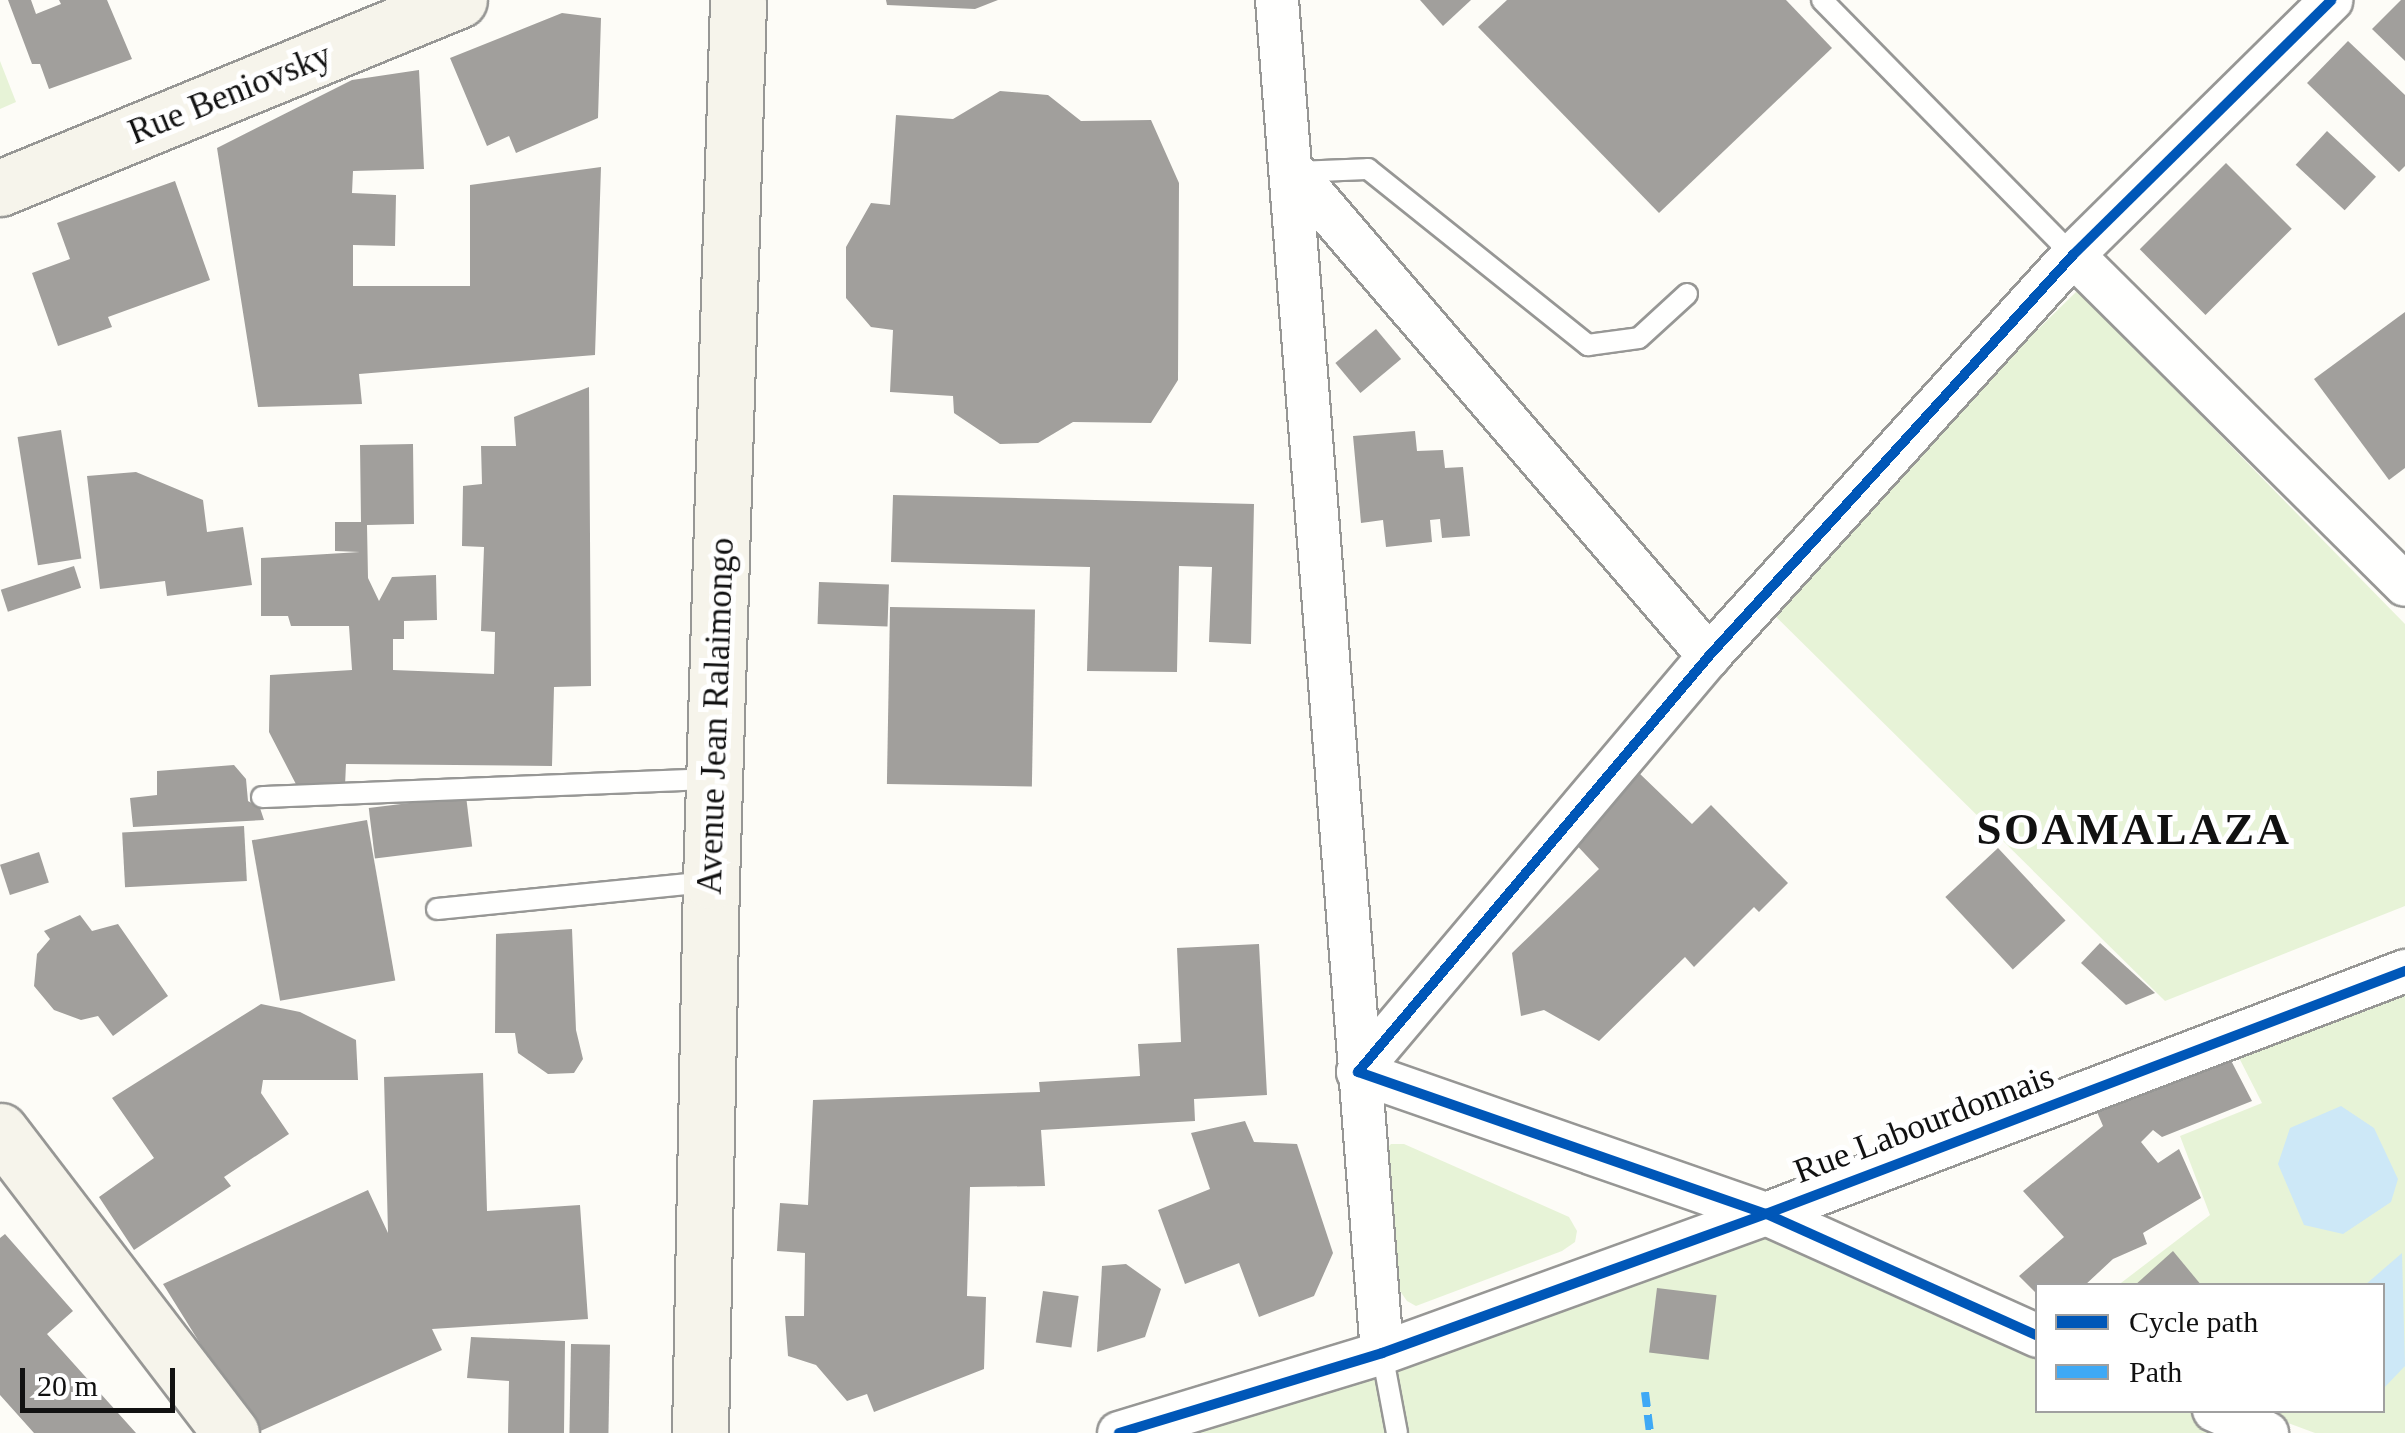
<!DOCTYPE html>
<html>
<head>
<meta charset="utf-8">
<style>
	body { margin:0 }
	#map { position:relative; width:2405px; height:1433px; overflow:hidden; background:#fdfcf7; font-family:Georgia,serif }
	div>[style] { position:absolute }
	.green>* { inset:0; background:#e7f3d7 }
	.water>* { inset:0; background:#cde8f7 }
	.building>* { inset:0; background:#a19f9c; transform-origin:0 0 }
	.roads { filter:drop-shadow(2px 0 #979795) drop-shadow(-2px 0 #979795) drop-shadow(0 2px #979795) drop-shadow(0 -2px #979795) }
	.lane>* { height:20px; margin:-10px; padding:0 10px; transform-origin:10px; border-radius:10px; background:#fffffe }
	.street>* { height:42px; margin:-21px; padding:0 21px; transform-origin:21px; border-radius:21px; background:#fffffe }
	.secondary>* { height:55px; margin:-27.5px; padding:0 27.5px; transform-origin:27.5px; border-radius:27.5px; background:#f6f4eb }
	.quiet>* { height:8px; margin-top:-4px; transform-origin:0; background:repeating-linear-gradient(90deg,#3fa9f5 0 15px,transparent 0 23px) }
	.cycleway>* { height:10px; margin:-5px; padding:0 5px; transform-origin:5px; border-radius:5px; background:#0057b8 }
	span { translate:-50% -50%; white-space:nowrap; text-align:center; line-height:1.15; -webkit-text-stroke:10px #fff; paint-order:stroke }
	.street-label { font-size:35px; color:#111 }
	.district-label { font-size:45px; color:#111; font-weight:700; letter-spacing:2.5px }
	.legend { position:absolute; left:2035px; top:1283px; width:350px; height:130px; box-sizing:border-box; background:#fff; border:2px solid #a0a0a0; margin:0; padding:12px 18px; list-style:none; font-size:30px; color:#111 }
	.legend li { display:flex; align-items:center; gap:20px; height:50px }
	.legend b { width:50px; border:2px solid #a0a0a0 }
	.scale { position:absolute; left:20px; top:1368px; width:155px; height:45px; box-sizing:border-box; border:5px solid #111; border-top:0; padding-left:12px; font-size:30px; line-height:35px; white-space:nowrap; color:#111; -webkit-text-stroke:8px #fff; paint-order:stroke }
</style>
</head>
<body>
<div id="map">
	<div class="green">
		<div style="clip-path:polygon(0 61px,16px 102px,0 109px)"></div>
		<div style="clip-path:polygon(2078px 290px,2405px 624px,2405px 906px,2165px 1001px,1761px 602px)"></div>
		<div style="clip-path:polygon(2405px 984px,2405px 1433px,2315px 1433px,2256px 1411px,2382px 1410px,2382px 1286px,2117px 1286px,2210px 1215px,2180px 1136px,2262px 1103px,2231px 1042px)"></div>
		<div style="clip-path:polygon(1391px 1144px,1404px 1144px,1569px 1217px,1577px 1231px,1575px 1242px,1562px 1251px,1416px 1306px,1407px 1301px,1395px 1284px,1379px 1156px)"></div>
		<div style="clip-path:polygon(1766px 1214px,2037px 1336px,2038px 1410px,2214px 1411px,2267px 1433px,1127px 1433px)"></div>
	</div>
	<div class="water">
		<div style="clip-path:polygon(2341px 1106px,2374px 1128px,2398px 1179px,2391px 1202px,2343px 1234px,2304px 1225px,2278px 1164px,2290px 1128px)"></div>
		<div style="clip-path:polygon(2402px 1253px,2405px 1366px,2383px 1389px,2382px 1286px,2365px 1285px)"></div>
	</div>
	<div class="building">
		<div style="clip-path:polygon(8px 0,31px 0,36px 14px,61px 4px,59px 0,107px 0,132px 59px,49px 89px,40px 64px,32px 64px)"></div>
		<div style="clip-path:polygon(886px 0,998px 0,975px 9px,887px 5px)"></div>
		<div style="clip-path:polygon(1420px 0,1471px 0,1443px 26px)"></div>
		<div style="clip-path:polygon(1507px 0,1786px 0,1832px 48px,1659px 213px,1478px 27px)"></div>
		<div style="clip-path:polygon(2401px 0,2405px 0,2405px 61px,2372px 29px)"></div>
		<div style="clip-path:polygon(562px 13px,601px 18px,598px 118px,516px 153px,509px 136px,487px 146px,450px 58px)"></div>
		<div style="clip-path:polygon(2348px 41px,2405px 95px,2405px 166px,2399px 172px,2307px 83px)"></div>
		<div style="clip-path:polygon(419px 70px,424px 169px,353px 171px,352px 193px,396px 195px,395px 246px,353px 245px,353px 286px,470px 286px,470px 185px,601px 167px,595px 355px,359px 374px,362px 404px,258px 407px,217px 148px,352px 80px)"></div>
		<div style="clip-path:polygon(1000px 91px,1048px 95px,1081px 121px,1151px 120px,1179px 183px,1178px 380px,1151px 423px,1073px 422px,1038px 443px,1000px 444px,954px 413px,953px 396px,890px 392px,893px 330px,871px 327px,846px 298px,846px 247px,871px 203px,890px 205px,896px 115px,953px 119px)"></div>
		<div style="left:2327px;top:131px;width:67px;height:46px;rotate:43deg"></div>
		<div style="left:2226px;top:163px;width:93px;height:122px;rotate:45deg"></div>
		<div style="clip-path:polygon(175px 181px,210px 280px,108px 317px,112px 327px,58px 346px,32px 273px,70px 259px,57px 223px)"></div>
		<div style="clip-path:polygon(2405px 312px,2405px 468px,2389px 480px,2314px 379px)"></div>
		<div style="left:1376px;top:329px;width:39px;height:53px;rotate:50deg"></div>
		<div style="clip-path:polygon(589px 387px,591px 686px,554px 687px,552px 766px,346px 764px,345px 786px,299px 790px,269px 732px,270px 675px,352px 670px,349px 626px,291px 626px,288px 616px,261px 616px,261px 558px,360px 552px,335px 551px,335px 522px,361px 522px,360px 445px,413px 444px,414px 524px,367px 525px,368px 578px,379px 601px,392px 577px,436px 575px,437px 620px,404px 621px,404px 639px,393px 639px,393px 670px,494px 674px,495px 632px,481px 631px,484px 547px,462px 546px,463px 486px,482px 484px,481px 446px,516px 446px,514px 417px)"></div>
		<div style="left:61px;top:430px;width:130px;height:44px;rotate:81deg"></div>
		<div style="clip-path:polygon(1415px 431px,1417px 451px,1443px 450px,1445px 468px,1463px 467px,1470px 536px,1442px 538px,1440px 519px,1430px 520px,1432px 542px,1386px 547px,1383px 520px,1361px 523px,1353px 436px)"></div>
		<div style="clip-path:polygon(136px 472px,203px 500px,207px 532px,243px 527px,252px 585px,167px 596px,165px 581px,100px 589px,87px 476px)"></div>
		<div style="clip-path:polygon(893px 495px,1254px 504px,1251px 644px,1209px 642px,1212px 567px,1179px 566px,1177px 672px,1087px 671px,1090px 567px,891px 562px)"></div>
		<div style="left:74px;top:566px;width:23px;height:77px;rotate:72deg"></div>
		<div style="left:819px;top:582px;width:70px;height:42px;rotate:2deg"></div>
		<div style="left:890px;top:607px;width:145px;height:177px;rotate:1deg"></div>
		<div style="clip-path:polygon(234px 765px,246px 779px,248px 801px,260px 808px,264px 820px,133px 827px,130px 798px,157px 795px,157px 771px)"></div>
		<div style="clip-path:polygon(1638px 772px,1692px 824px,1711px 805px,1788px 883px,1759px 912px,1754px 907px,1694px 967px,1685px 957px,1599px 1041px,1544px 1010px,1521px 1016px,1512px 953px,1599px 869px,1570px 838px)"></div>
		<div style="left:466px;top:796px;width:51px;height:98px;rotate:83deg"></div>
		<div style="left:367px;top:820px;width:163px;height:117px;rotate:80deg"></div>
		<div style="left:244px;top:826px;width:55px;height:122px;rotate:87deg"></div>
		<div style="left:1998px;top:848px;width:99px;height:72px;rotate:47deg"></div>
		<div style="left:39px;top:852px;width:32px;height:41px;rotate:72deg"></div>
		<div style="clip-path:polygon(80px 915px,92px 931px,118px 924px,168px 996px,113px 1036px,98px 1016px,81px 1020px,54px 1010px,34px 986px,37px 954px,50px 939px,44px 931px)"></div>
		<div style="clip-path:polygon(572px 929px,576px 1030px,583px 1059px,574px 1073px,548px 1074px,518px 1053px,515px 1033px,495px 1033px,496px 934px)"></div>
		<div style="clip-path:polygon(2100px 943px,2155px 993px,2126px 1005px,2081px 963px)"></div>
		<div style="clip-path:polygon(1259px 944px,1267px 1095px,1194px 1099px,1195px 1121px,1041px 1130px,1045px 1186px,970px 1187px,967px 1296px,986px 1297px,984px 1369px,874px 1412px,867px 1394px,847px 1401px,816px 1365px,788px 1356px,785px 1316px,804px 1316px,805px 1253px,777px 1251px,780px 1203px,808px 1205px,813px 1100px,1040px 1092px,1039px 1082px,1140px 1076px,1138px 1044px,1181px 1042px,1177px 948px)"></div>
		<div style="clip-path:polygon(261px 1004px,300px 1012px,356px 1040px,358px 1080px,263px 1080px,261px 1093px,289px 1134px,224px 1177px,231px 1186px,134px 1250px,99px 1197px,154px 1158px,112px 1098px)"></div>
		<div style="clip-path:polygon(2223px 1045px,2252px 1101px,2162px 1137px,2153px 1130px,2141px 1142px,2158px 1163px,2179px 1149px,2201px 1198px,2143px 1233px,2147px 1244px,2113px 1259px,2084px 1286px,2038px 1286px,2038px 1295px,2019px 1276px,2064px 1237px,2023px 1191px,2103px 1126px,2091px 1098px)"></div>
		<div style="clip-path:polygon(483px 1073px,487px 1211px,580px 1205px,588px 1319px,432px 1329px,442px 1350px,256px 1433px,163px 1284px,368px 1190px,388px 1233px,384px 1077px)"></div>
		<div style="clip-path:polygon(1245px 1121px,1254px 1142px,1297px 1144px,1333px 1253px,1314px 1296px,1259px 1317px,1239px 1263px,1185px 1284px,1158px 1210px,1210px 1189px,1191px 1133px)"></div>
		<div style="clip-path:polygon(5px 1234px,73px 1311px,47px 1334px,136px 1433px,34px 1433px,0 1395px,0 1238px)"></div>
		<div style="clip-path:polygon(2173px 1251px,2202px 1286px,2134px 1286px)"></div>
		<div style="clip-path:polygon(1126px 1264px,1161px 1289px,1145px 1337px,1097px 1352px,1102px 1266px)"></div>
		<div style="left:1657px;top:1288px;width:60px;height:65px;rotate:7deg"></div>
		<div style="left:1043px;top:1291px;width:36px;height:52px;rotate:8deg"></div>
		<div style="clip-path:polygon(471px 1337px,565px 1341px,564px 1433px,508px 1433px,509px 1381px,467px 1378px)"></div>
		<div style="left:571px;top:1344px;width:39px;height:89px;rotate:1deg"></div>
	</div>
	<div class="roads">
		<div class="lane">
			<div style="left:1822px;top:0;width:358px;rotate:45.5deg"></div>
			<div style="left:1294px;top:172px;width:74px;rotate:-2.3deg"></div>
			<div style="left:1368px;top:169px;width:282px;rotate:38.7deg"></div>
			<div style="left:1588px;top:345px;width:51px;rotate:-7.8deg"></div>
			<div style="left:1639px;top:338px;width:65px;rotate:-42.5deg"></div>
			<div style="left:262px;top:797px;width:448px;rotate:-2.3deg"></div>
			<div style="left:437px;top:909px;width:273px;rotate:-5.7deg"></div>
			<div style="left:1382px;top:1353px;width:81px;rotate:79.4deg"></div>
		</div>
		<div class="street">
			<div style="left:1277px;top:0;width:1357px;rotate:85.56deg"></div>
			<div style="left:1294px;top:172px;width:638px;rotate:49.39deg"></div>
			<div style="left:2073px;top:255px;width:468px;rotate:44.8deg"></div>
			<div style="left:2038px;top:1336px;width:298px;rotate:-155.8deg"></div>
			<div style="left:1766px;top:1214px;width:432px;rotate:-160.8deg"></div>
			<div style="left:1358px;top:1072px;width:544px;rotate:-49.84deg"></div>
			<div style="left:1709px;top:656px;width:542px;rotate:-47.77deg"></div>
			<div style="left:2073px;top:255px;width:363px;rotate:-44.6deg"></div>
			<div style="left:2214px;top:1410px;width:58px;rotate:23.5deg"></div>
			<div style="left:1119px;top:1433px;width:275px;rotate:-16.9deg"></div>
			<div style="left:1382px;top:1353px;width:408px;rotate:-19.9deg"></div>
			<div style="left:1766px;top:1214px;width:684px;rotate:-20.82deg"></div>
		</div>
		<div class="secondary">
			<div style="left:0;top:188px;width:496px;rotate:-22.3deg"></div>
			<div style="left:0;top:1131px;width:380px;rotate:52.6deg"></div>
			<div style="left:700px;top:1433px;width:552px;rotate:-88.86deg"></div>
			<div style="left:711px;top:881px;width:881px;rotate:-88.24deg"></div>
		</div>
	</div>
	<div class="quiet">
		<div style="left:1645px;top:1392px;width:41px;rotate:83deg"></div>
	</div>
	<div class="cycleway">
		<div style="left:2038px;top:1336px;width:298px;rotate:-155.8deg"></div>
		<div style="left:1766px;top:1214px;width:432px;rotate:-160.8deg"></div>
		<div style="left:1358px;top:1072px;width:544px;rotate:-49.84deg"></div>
		<div style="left:1709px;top:656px;width:542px;rotate:-47.77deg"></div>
		<div style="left:2073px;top:255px;width:363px;rotate:-44.6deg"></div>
		<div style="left:1119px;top:1433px;width:275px;rotate:-16.9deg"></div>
		<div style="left:1382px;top:1353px;width:408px;rotate:-19.9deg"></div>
		<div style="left:1766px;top:1214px;width:684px;rotate:-20.82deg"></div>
	</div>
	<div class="street-label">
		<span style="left:230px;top:94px;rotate:-22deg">Rue Beniovsky</span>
		<span style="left:716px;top:716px;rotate:-88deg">Avenue Jean Ralaimongo</span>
		<span style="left:1924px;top:1124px;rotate:-21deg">Rue Labourdonnais</span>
	</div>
	<div class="district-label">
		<span style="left:2134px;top:830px">SOAMALAZA</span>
	</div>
	<ul class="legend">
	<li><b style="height:12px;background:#0057b8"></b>Cycle path</li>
	<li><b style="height:12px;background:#3fa9f5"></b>Path</li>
	</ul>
	<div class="scale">20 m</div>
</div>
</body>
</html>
